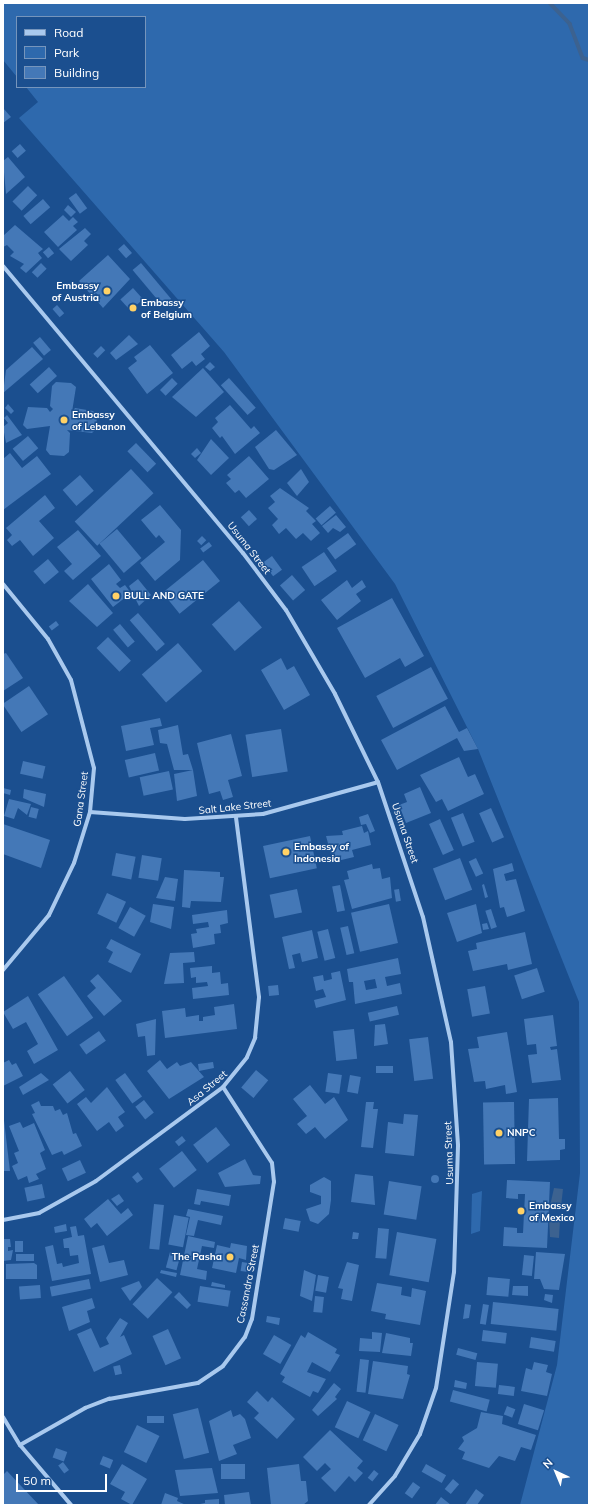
<!DOCTYPE html>
<html>
<head>
<meta charset="utf-8">
<style>
	body { margin:0 }
	#map { position:relative; width:592px; height:1508px; overflow:hidden; background:#1b4f8f; font-family:Mulish,sans-serif }
	div>[style] { position:absolute }
	.green>* { inset:0; background:#2e69ad }
	.water>* { inset:0; background:#3c6290 }
	.stream>* { height:3.5px; margin:-1.75px; padding:0 1.75px; transform-origin:1.75px; border-radius:1.75px; background:#3c6290 }
	.building>* { inset:0; background:#4478b7; transform-origin:0 0 }
	.round { border-radius:50% }
	.street>* { height:4px; margin:-2px; padding:0 2px; transform-origin:2px; border-radius:2px; background:#a9c9ee }
	.dots>* { width:11px; height:11px; translate:-50% -50%; box-sizing:border-box; border:2px solid #1b4f8f; border-radius:50% }
	span { translate:-50% -50%; white-space:nowrap; text-align:center; line-height:1.15; -webkit-text-stroke:3px #1b4f8f; paint-order:stroke }
	.poi-label { font-size:10px; color:#fff; font-weight:700 }
	.right { translate:-100% -50%; text-align:right }
	.left { translate:0 -50%; text-align:left }
	.street-label { font-size:10px; color:#fff }
	.frame { position:absolute; inset:0; border:4px solid #fff; pointer-events:none }
	.legend { position:absolute; left:16px; top:16px; width:130px; height:72px; box-sizing:border-box; background:#1b4f8f; border:1px solid #7695bc; margin:0; padding:5px 7px; list-style:none; font-size:12px; color:#fff }
	.legend li { display:flex; align-items:center; gap:8px; height:20px }
	.legend b { width:20px; border:1px solid #7695bc }
	.north { position:absolute; left:536px; top:1452px; width:40px; height:40px; -webkit-text-stroke:3px #1b4f8f; paint-order:stroke; rotate:316deg; font-size:11px; font-weight:700; line-height:16px; text-align:center; color:#fff }
	.north::after { content:''; display:block; margin:auto; width:14px; height:18px; background:#fff; clip-path:polygon(50% 0,100% 100%,50% 72%,0 100%) }
	.scale { position:absolute; left:16px; top:1474px; width:91px; height:18px; box-sizing:border-box; border:2px solid #fff; border-top:0; padding-left:5px; font-size:12px; line-height:14px; white-space:nowrap; color:#fff; -webkit-text-stroke:3px #1b4f8f; paint-order:stroke }
</style>
</head>
<body>
<div id="map">
	<div class="green">
		<div style="clip-path:polygon(3px 3px,589px 3px,589px 1505px,520px 1505px,557px 1365px,580px 1173px,579px 1002px,478px 749px,395px 584px,224px 352px,19px 118px,38px 102px,26px 87px,145px 87px,145px 17px,17px 17px,17px 77px,3px 60px)"></div>
		<div style="clip-path:polygon(482px 1191px,480px 1231px,471px 1234px,472px 1194px)"></div>
	</div>
	<div class="water">
		<div style="clip-path:polygon(554px 1188px,563px 1189px,561px 1207px,550px 1206px)"></div>
		<div style="clip-path:polygon(549px 1219px,560px 1220px,559px 1238px,550px 1237px)"></div>
	</div>
	<div class="stream">
		<div style="left:550px;top:3px;width:29px;rotate:46deg"></div>
		<div style="left:570px;top:24px;width:36px;rotate:69deg"></div>
		<div style="left:583px;top:58px;width:6px;rotate:18deg"></div>
	</div>
	<div class="building">
		<div style="clip-path:polygon(3px 108px,11px 117px,3px 123px)"></div>
		<div style="left:20px;top:144px;width:9px;height:11px;rotate:49deg"></div>
		<div style="clip-path:polygon(8px 157px,25px 177px,6px 194px,3px 161px)"></div>
		<div style="left:28px;top:186px;width:13px;height:22px;rotate:45deg"></div>
		<div style="left:76px;top:193px;width:19px;height:9px;rotate:54deg"></div>
		<div style="left:43px;top:199px;width:11px;height:26px;rotate:49deg"></div>
		<div style="clip-path:polygon(68px 205px,76px 212px,71px 217px,64px 210px)"></div>
		<div style="clip-path:polygon(63px 215px,69px 221px,73px 217px,78px 222px,73px 226px,77px 230px,58px 247px,44px 232px)"></div>
		<div style="clip-path:polygon(15px 225px,43px 249px,38px 253px,42px 258px,26px 273px,20px 268px,24px 264px,10px 256px,14px 252px,7px 245px,3px 247px,3px 236px)"></div>
		<div style="clip-path:polygon(85px 228px,91px 234px,84px 241px,88px 245px,71px 261px,59px 249px)"></div>
		<div style="left:124px;top:244px;width:12px;height:8px;rotate:48deg"></div>
		<div style="left:49px;top:247px;width:8px;height:8px;rotate:50deg"></div>
		<div style="clip-path:polygon(108px 255px,130px 279px,103px 308px,97px 301px,101px 298px,96px 293px,92px 296px,79px 281px)"></div>
		<div style="left:41px;top:263px;width:8px;height:13px;rotate:45deg"></div>
		<div style="left:141px;top:263px;width:47px;height:11px;rotate:50deg"></div>
		<div style="left:133px;top:288px;width:15px;height:17px;rotate:48deg"></div>
		<div style="left:57px;top:305px;width:11px;height:6px;rotate:49deg"></div>
		<div style="clip-path:polygon(199px 332px,210px 346px,201px 354px,205px 359px,196px 366px,192px 361px,182px 369px,171px 355px)"></div>
		<div style="clip-path:polygon(129px 335px,138px 344px,116px 360px,110px 353px)"></div>
		<div style="left:40px;top:337px;width:17px;height:9px;rotate:50deg"></div>
		<div style="clip-path:polygon(150px 345px,173px 373px,147px 394px,128px 368px,137px 361px,134px 357px)"></div>
		<div style="left:101px;top:346px;width:6px;height:11px;rotate:45deg"></div>
		<div style="clip-path:polygon(32px 347px,43px 359px,3px 393px,6px 370px)"></div>
		<div style="clip-path:polygon(210px 362px,215px 367px,210px 371px,205px 367px)"></div>
		<div style="left:49px;top:367px;width:12px;height:26px;rotate:48deg"></div>
		<div style="clip-path:polygon(203px 368px,224px 392px,196px 417px,172px 397px)"></div>
		<div style="left:172px;top:378px;width:8px;height:17px;rotate:45deg"></div>
		<div style="left:229px;top:378px;width:40px;height:11px;rotate:48deg"></div>
		<div style="clip-path:polygon(56px 382px,71px 383px,76px 387px,72px 412px,75px 408px,93px 411px,97px 415px,96px 429px,92px 433px,67px 430px,70px 433px,69px 452px,64px 456px,50px 455px,46px 450px,50px 426px,27px 429px,23px 425px,28px 407px,47px 408px,50px 412px,53px 409px,50px 406px,52px 386px)"></div>
		<div style="clip-path:polygon(8px 404px,14px 411px,11px 414px,5px 408px)"></div>
		<div style="clip-path:polygon(230px 405px,251px 429px,254px 426px,260px 433px,235px 454px,222px 436px,220px 438px,212px 428px,218px 422px,215px 418px)"></div>
		<div style="clip-path:polygon(7px 415px,22px 435px,6px 443px,3px 427px,8px 423px,4px 418px)"></div>
		<div style="clip-path:polygon(276px 430px,297px 455px,274px 470px,269px 469px,255px 447px)"></div>
		<div style="left:28px;top:436px;width:16px;height:20px;rotate:50deg"></div>
		<div style="clip-path:polygon(211px 439px,229px 458px,211px 475px,197px 460px)"></div>
		<div style="left:136px;top:443px;width:29px;height:12px;rotate:46deg"></div>
		<div style="clip-path:polygon(197px 448px,201px 453px,195px 458px,191px 454px)"></div>
		<div style="clip-path:polygon(10px 453px,22px 468px,37px 456px,51px 474px,3px 510px,3px 459px)"></div>
		<div style="clip-path:polygon(249px 456px,269px 479px,246px 498px,239px 490px,235px 493px,226px 483px,231px 479px,227px 475px)"></div>
		<div style="left:131px;top:469px;width:33px;height:77px;rotate:47deg"></div>
		<div style="clip-path:polygon(301px 469px,309px 482px,297px 496px,287px 483px)"></div>
		<div style="left:80px;top:475px;width:21px;height:23px;rotate:49deg"></div>
		<div style="clip-path:polygon(280px 488px,309px 508px,306px 511px,316px 521px,312px 524px,320px 533px,311px 541px,303px 533px,296px 539px,286px 528px,279px 534px,272px 525px,278px 519px,268px 508px,275px 502px,270px 496px)"></div>
		<div style="clip-path:polygon(45px 495px,55px 508px,39px 521px,54px 538px,33px 556px,20px 540px,12px 546px,7px 540px,12px 535px,6px 528px)"></div>
		<div style="clip-path:polygon(160px 505px,181px 530px,180px 560px,155px 581px,140px 563px,165px 542px,159px 535px,156px 538px,141px 520px)"></div>
		<div style="left:330px;top:506px;width:9px;height:19px;rotate:49deg"></div>
		<div style="left:249px;top:510px;width:12px;height:11px;rotate:48deg"></div>
		<div style="clip-path:polygon(336px 515px,346px 527px,340px 532px,333px 528px,328px 533px,322px 526px)"></div>
		<div style="left:117px;top:529px;width:38px;height:23px;rotate:50deg"></div>
		<div style="clip-path:polygon(78px 530px,101px 556px,73px 580px,64px 571px,72px 564px,57px 547px)"></div>
		<div style="left:348px;top:533px;width:14px;height:26px;rotate:54deg"></div>
		<div style="left:202px;top:536px;width:6px;height:7px;rotate:45deg"></div>
		<div style="left:209px;top:542px;width:5px;height:11px;rotate:53deg"></div>
		<div style="left:324px;top:552px;width:23px;height:27px;rotate:56deg"></div>
		<div style="left:272px;top:556px;width:17px;height:11px;rotate:54deg"></div>
		<div style="left:48px;top:559px;width:17px;height:19px;rotate:50deg"></div>
		<div style="left:203px;top:560px;width:27px;height:52px;rotate:51deg"></div>
		<div style="clip-path:polygon(109px 564px,121px 580px,116px 584px,120px 588px,125px 585px,131px 593px,113px 607px,91px 579px)"></div>
		<div style="left:292px;top:575px;width:20px;height:16px;rotate:49deg"></div>
		<div style="clip-path:polygon(138px 579px,151px 595px,139px 606px,129px 586px)"></div>
		<div style="clip-path:polygon(347px 580px,352px 588px,362px 580px,366px 587px,356px 594px,361px 601px,337px 620px,321px 600px)"></div>
		<div style="clip-path:polygon(88px 584px,113px 613px,97px 627px,69px 601px)"></div>
		<div style="clip-path:polygon(392px 598px,424px 656px,405px 667px,400px 658px,365px 678px,337px 628px)"></div>
		<div style="left:239px;top:601px;width:35px;height:36px;rotate:49deg"></div>
		<div style="left:138px;top:613px;width:41px;height:11px;rotate:49deg"></div>
		<div style="left:56px;top:621px;width:5px;height:9px;rotate:53deg"></div>
		<div style="left:120px;top:624px;width:23px;height:9px;rotate:50deg"></div>
		<div style="left:108px;top:637px;width:33px;height:16px;rotate:46deg"></div>
		<div style="left:178px;top:643px;width:37px;height:48px;rotate:49deg"></div>
		<div style="clip-path:polygon(6px 653px,23px 678px,3px 691px,3px 654px)"></div>
		<div style="clip-path:polygon(281px 658px,287px 670px,294px 666px,310px 695px,284px 710px,261px 670px)"></div>
		<div style="left:431px;top:667px;width:36px;height:62px;rotate:62deg"></div>
		<div style="left:29px;top:686px;width:34px;height:32px;rotate:56deg"></div>
		<div style="clip-path:polygon(445px 706px,459px 732px,467px 728px,478px 749px,464px 751px,457px 738px,397px 770px,381px 740px)"></div>
		<div style="clip-path:polygon(160px 718px,162px 726px,150px 728px,154px 745px,126px 751px,121px 726px)"></div>
		<div style="clip-path:polygon(178px 725px,183px 755px,188px 754px,193px 770px,174px 770px,167px 744px,160px 743px,158px 730px)"></div>
		<div style="left:281px;top:729px;width:43px;height:36px;rotate:81deg"></div>
		<div style="clip-path:polygon(231px 734px,242px 776px,228px 780px,233px 797px,223px 800px,220px 791px,209px 794px,197px 743px)"></div>
		<div style="left:155px;top:753px;width:18px;height:31px;rotate:77deg"></div>
		<div style="clip-path:polygon(459px 757px,468px 777px,475px 774px,484px 794px,448px 811px,442px 799px,436px 802px,420px 775px)"></div>
		<div style="left:23px;top:761px;width:23px;height:13px;rotate:13deg"></div>
		<div style="clip-path:polygon(193px 770px,197px 796px,177px 801px,174px 774px)"></div>
		<div style="left:169px;top:771px;width:19px;height:30px;rotate:78deg"></div>
		<div style="clip-path:polygon(420px 787px,431px 813px,406px 823px,399px 805px,407px 802px,404px 794px)"></div>
		<div style="clip-path:polygon(3px 788px,11px 790px,10px 795px,3px 793px)"></div>
		<div style="clip-path:polygon(24px 789px,46px 794px,44px 807px,23px 798px)"></div>
		<div style="clip-path:polygon(9px 799px,31px 804px,27px 815px,18px 808px,14px 819px,4px 816px)"></div>
		<div style="left:31px;top:807px;width:8px;height:10px;rotate:14deg"></div>
		<div style="left:491px;top:808px;width:32px;height:13px;rotate:66deg"></div>
		<div style="left:463px;top:813px;width:31px;height:13px;rotate:68deg"></div>
		<div style="clip-path:polygon(368px 814px,375px 831px,370px 833px,366px 824px,361px 825px,359px 817px)"></div>
		<div style="left:440px;top:819px;width:34px;height:12px;rotate:66deg"></div>
		<div style="clip-path:polygon(3px 824px,50px 840px,41px 868px,3px 854px)"></div>
		<div style="clip-path:polygon(362px 826px,364px 833px,368px 831px,371px 845px,352px 850px,354px 857px,333px 862px,326px 836px,343px 835px,342px 831px)"></div>
		<div style="left:310px;top:836px;width:33px;height:48px;rotate:78deg"></div>
		<div style="left:116px;top:853px;width:20px;height:23px;rotate:11deg"></div>
		<div style="left:142px;top:855px;width:20px;height:23px;rotate:9deg"></div>
		<div style="left:460px;top:858px;width:34px;height:29px;rotate:69deg"></div>
		<div style="left:476px;top:858px;width:17px;height:8px;rotate:65deg"></div>
		<div style="clip-path:polygon(512px 863px,514px 871px,504px 874px,506px 881px,516px 879px,525px 911px,507px 917px,504px 907px,500px 908px,493px 869px)"></div>
		<div style="clip-path:polygon(372px 864px,373px 869px,380px 868px,382px 879px,390px 877px,392px 898px,352px 909px,344px 880px,349px 879px,347px 871px)"></div>
		<div style="clip-path:polygon(184px 870px,220px 872px,220px 877px,224px 877px,221px 902px,191px 901px,190px 908px,182px 907px)"></div>
		<div style="clip-path:polygon(165px 877px,178px 879px,175px 901px,156px 898px)"></div>
		<div style="clip-path:polygon(484px 884px,488px 897px,485px 898px,482px 885px)"></div>
		<div style="left:340px;top:885px;width:26px;height:8px;rotate:79deg"></div>
		<div style="left:297px;top:889px;width:24px;height:28px;rotate:78deg"></div>
		<div style="left:399px;top:889px;width:12px;height:5px;rotate:81deg"></div>
		<div style="left:107px;top:893px;width:21px;height:23px;rotate:25deg"></div>
		<div style="clip-path:polygon(153px 904px,174px 907px,171px 929px,150px 922px)"></div>
		<div style="left:389px;top:904px;width:40px;height:39px;rotate:77deg"></div>
		<div style="clip-path:polygon(476px 904px,482px 933px,457px 942px,447px 913px)"></div>
		<div style="left:130px;top:907px;width:18px;height:24px;rotate:29deg"></div>
		<div style="left:491px;top:909px;width:19px;height:6px;rotate:72deg"></div>
		<div style="clip-path:polygon(227px 910px,228px 923px,220px 925px,221px 933px,214px 934px,215px 944px,193px 948px,191px 934px,197px 933px,196px 929px,209px 927px,208px 922px,193px 924px,192px 915px)"></div>
		<div style="clip-path:polygon(487px 923px,489px 929px,483px 930px,482px 924px)"></div>
		<div style="left:348px;top:926px;width:28px;height:8px;rotate:77deg"></div>
		<div style="left:328px;top:929px;width:30px;height:11px;rotate:76deg"></div>
		<div style="clip-path:polygon(312px 930px,318px 958px,302px 962px,300px 953px,292px 955px,295px 968px,289px 969px,282px 937px)"></div>
		<div style="clip-path:polygon(525px 932px,532px 964px,508px 970px,507px 964px,473px 971px,468px 951px,477px 949px,476px 943px)"></div>
		<div style="clip-path:polygon(111px 939px,141px 954px,131px 973px,108px 962px,113px 952px,106px 948px)"></div>
		<div style="clip-path:polygon(194px 952px,195px 962px,183px 963px,184px 983px,164px 984px,170px 953px)"></div>
		<div style="clip-path:polygon(evenodd,398px 958px,401px 974px,385px 977px,387px 986px,400px 983px,402px 994px,355px 1004px,353px 982px,349px 982px,347px 969px,398px 958px,375px 979px,377px 988px,366px 990px,364px 981px,375px 979px)"></div>
		<div style="clip-path:polygon(212px 966px,212px 973px,220px 972px,221px 984px,228px 983px,229px 995px,193px 999px,192px 988px,208px 986px,207px 982px,196px 983px,196px 977px,191px 978px,190px 968px)"></div>
		<div style="left:537px;top:968px;width:25px;height:24px;rotate:72deg"></div>
		<div style="clip-path:polygon(340px 971px,346px 1000px,316px 1008px,314px 1000px,326px 997px,323px 989px,316px 991px,313px 977px,323px 975px,324px 981px,332px 979px,331px 973px)"></div>
		<div style="clip-path:polygon(98px 974px,122px 1001px,104px 1016px,87px 996px,96px 988px,90px 981px)"></div>
		<div style="left:64px;top:976px;width:51px;height:32px;rotate:55deg"></div>
		<div style="left:278px;top:985px;width:10px;height:10px;rotate:84deg"></div>
		<div style="left:485px;top:986px;width:28px;height:18px;rotate:80deg"></div>
		<div style="clip-path:polygon(28px 996px,58px 1050px,34px 1064px,27px 1051px,38px 1044px,26px 1022px,13px 1029px,3px 1012px)"></div>
		<div style="clip-path:polygon(234px 1004px,237px 1029px,165px 1038px,162px 1011px,185px 1008px,186px 1017px,199px 1015px,199px 1021px,203px 1021px,203px 1017px,215px 1015px,214px 1007px)"></div>
		<div style="left:397px;top:1006px;width:9px;height:30px;rotate:77deg"></div>
		<div style="clip-path:polygon(553px 1015px,557px 1046px,550px 1047px,551px 1050px,557px 1049px,561px 1080px,532px 1083px,528px 1055px,537px 1054px,536px 1044px,527px 1045px,524px 1019px)"></div>
		<div style="clip-path:polygon(156px 1019px,155px 1055px,147px 1056px,145px 1036px,138px 1037px,136px 1024px)"></div>
		<div style="clip-path:polygon(385px 1024px,388px 1044px,374px 1046px,375px 1025px)"></div>
		<div style="left:354px;top:1029px;width:30px;height:21px;rotate:84deg"></div>
		<div style="left:99px;top:1031px;width:12px;height:24px;rotate:55deg"></div>
		<div style="clip-path:polygon(507px 1032px,517px 1092px,506px 1094px,505px 1085px,486px 1089px,485px 1081px,474px 1082px,468px 1049px,479px 1048px,477px 1037px)"></div>
		<div style="left:428px;top:1037px;width:42px;height:19px;rotate:83deg"></div>
		<div style="clip-path:polygon(9px 1060px,12px 1065px,16px 1063px,23px 1076px,3px 1086px,3px 1063px)"></div>
		<div style="clip-path:polygon(160px 1060px,167px 1069px,177px 1062px,180px 1066px,191px 1062px,204px 1077px,169px 1099px,147px 1071px)"></div>
		<div style="clip-path:polygon(213px 1062px,214px 1068px,199px 1071px,198px 1064px)"></div>
		<div style="left:393px;top:1066px;width:7px;height:17px;rotate:90deg"></div>
		<div style="left:256px;top:1070px;width:16px;height:23px;rotate:40deg"></div>
		<div style="left:70px;top:1071px;width:24px;height:22px;rotate:52deg"></div>
		<div style="clip-path:polygon(41px 1073px,49px 1080px,23px 1095px,19px 1087px)"></div>
		<div style="left:125px;top:1073px;width:29px;height:12px;rotate:54deg"></div>
		<div style="left:328px;top:1073px;width:14px;height:19px;rotate:8deg"></div>
		<div style="left:350px;top:1075px;width:11px;height:17px;rotate:10deg"></div>
		<div style="clip-path:polygon(310px 1085px,325px 1104px,334px 1097px,348px 1120px,325px 1139px,315px 1127px,306px 1134px,297px 1124px,307px 1116px,293px 1099px)"></div>
		<div style="clip-path:polygon(107px 1087px,125px 1112px,118px 1117px,124px 1126px,116px 1132px,109px 1122px,97px 1131px,77px 1104px,86px 1097px,91px 1103px)"></div>
		<div style="clip-path:polygon(558px 1098px,559px 1139px,565px 1139px,565px 1149px,560px 1150px,560px 1160px,527px 1161px,529px 1099px)"></div>
		<div style="left:144px;top:1100px;width:16px;height:11px;rotate:52deg"></div>
		<div style="clip-path:polygon(39px 1101px,41px 1106px,53px 1106px,55px 1111px,60px 1109px,63px 1115px,67px 1113px,73px 1134px,76px 1133px,82px 1146px,64px 1155px,62px 1151px,52px 1155px,32px 1114px,35px 1113px,31px 1105px)"></div>
		<div style="clip-path:polygon(366px 1102px,374px 1102px,373px 1109px,378px 1109px,373px 1148px,361px 1147px)"></div>
		<div style="left:514px;top:1102px;width:62px;height:31px;rotate:89deg"></div>
		<div style="clip-path:polygon(3px 1112px,10px 1171px,3px 1171px)"></div>
		<div style="clip-path:polygon(404px 1114px,418px 1115px,414px 1156px,385px 1153px,388px 1122px,403px 1124px)"></div>
		<div style="clip-path:polygon(20px 1122px,23px 1128px,34px 1123px,45px 1150px,40px 1153px,46px 1169px,36px 1174px,39px 1179px,29px 1183px,27px 1176px,18px 1180px,12px 1166px,18px 1163px,14px 1153px,19px 1151px,9px 1126px)"></div>
		<div style="left:216px;top:1127px;width:23px;height:29px;rotate:52deg"></div>
		<div style="left:182px;top:1136px;width:6px;height:9px;rotate:51deg"></div>
		<div style="left:182px;top:1151px;width:24px;height:29px;rotate:52deg"></div>
		<div style="clip-path:polygon(245px 1159px,253px 1175px,261px 1176px,260px 1184px,225px 1187px,218px 1173px)"></div>
		<div style="left:80px;top:1160px;width:14px;height:20px;rotate:65deg"></div>
		<div style="clip-path:polygon(138px 1172px,143px 1179px,137px 1183px,132px 1177px)"></div>
		<div style="clip-path:polygon(355px 1174px,373px 1176px,375px 1205px,351px 1202px)"></div>
		<div class="round" style="left:431px;top:1175px;width:8px;height:8px"></div>
		<div style="clip-path:polygon(324px 1177px,331px 1181px,331px 1200px,329px 1214px,318px 1224px,310px 1221px,306px 1209px,321px 1204px,321px 1196px,310px 1192px,310px 1185px)"></div>
		<div style="clip-path:polygon(507px 1180px,550px 1182px,547px 1248px,503px 1246px,504px 1227px,517px 1228px,517px 1233px,523px 1233px,525px 1194px,518px 1194px,518px 1199px,506px 1198px)"></div>
		<div style="left:389px;top:1181px;width:33px;height:34px;rotate:9deg"></div>
		<div style="left:42px;top:1184px;width:14px;height:18px;rotate:78deg"></div>
		<div style="clip-path:polygon(197px 1189px,231px 1195px,229px 1206px,201px 1201px,200px 1205px,194px 1204px)"></div>
		<div style="clip-path:polygon(119px 1194px,124px 1201px,117px 1206px,111px 1199px)"></div>
		<div style="clip-path:polygon(108px 1199px,121px 1214px,128px 1208px,133px 1215px,107px 1236px,97px 1223px,91px 1228px,84px 1219px)"></div>
		<div style="left:154px;top:1204px;width:10px;height:45px;rotate:6deg"></div>
		<div style="clip-path:polygon(188px 1209px,223px 1216px,221px 1225px,198px 1220px,194px 1236px,186px 1235px,190px 1217px,186px 1216px)"></div>
		<div style="left:174px;top:1215px;width:15px;height:30px;rotate:11deg"></div>
		<div style="left:285px;top:1218px;width:16px;height:11px;rotate:11deg"></div>
		<div style="clip-path:polygon(66px 1224px,67px 1231px,55px 1233px,54px 1227px)"></div>
		<div style="clip-path:polygon(76px 1226px,78px 1236px,84px 1235px,91px 1274px,52px 1281px,45px 1247px,53px 1245px,57px 1264px,62px 1263px,63px 1267px,79px 1263px,78px 1255px,70px 1256px,69px 1248px,64px 1248px,63px 1239px,72px 1237px,70px 1227px)"></div>
		<div style="left:378px;top:1228px;width:11px;height:30px;rotate:5deg"></div>
		<div style="clip-path:polygon(353px 1232px,359px 1233px,358px 1239px,352px 1239px)"></div>
		<div style="left:397px;top:1232px;width:40px;height:44px;rotate:10deg"></div>
		<div style="clip-path:polygon(188px 1236px,215px 1242px,214px 1248px,202px 1246px,197px 1269px,207px 1271px,206px 1280px,180px 1275px)"></div>
		<div style="clip-path:polygon(3px 1239px,10px 1239px,11px 1247px,8px 1247px,8px 1251px,13px 1250px,11px 1260px,3px 1261px)"></div>
		<div style="left:15px;top:1241px;width:8px;height:11px"></div>
		<div style="clip-path:polygon(231px 1243px,247px 1246px,246px 1260px,239px 1258px,236px 1273px,212px 1268px,217px 1245px,230px 1248px)"></div>
		<div style="clip-path:polygon(104px 1245px,109px 1263px,124px 1260px,128px 1275px,100px 1282px,92px 1248px)"></div>
		<div style="left:170px;top:1252px;width:11px;height:16px;rotate:15deg"></div>
		<div style="clip-path:polygon(536px 1252px,565px 1254px,559px 1290px,544px 1289px,540px 1279px,534px 1279px)"></div>
		<div style="left:16px;top:1254px;width:18px;height:7px"></div>
		<div style="left:524px;top:1255px;width:10px;height:20px;rotate:6deg"></div>
		<div style="left:242px;top:1262px;width:6px;height:9px;rotate:9deg"></div>
		<div style="clip-path:polygon(347px 1262px,359px 1265px,352px 1301px,341px 1299px,343px 1289px,338px 1288px)"></div>
		<div style="clip-path:polygon(34px 1263px,37px 1265px,37px 1279px,6px 1279px,6px 1264px)"></div>
		<div style="clip-path:polygon(161px 1270px,177px 1273px,176px 1277px,160px 1273px)"></div>
		<div style="clip-path:polygon(304px 1270px,316px 1275px,312px 1301px,300px 1296px)"></div>
		<div style="left:318px;top:1275px;width:11px;height:16px;rotate:10deg"></div>
		<div style="left:488px;top:1277px;width:22px;height:18px;rotate:5deg"></div>
		<div style="left:157px;top:1278px;width:21px;height:36px;rotate:43deg"></div>
		<div style="left:89px;top:1279px;width:10px;height:40px;rotate:79deg"></div>
		<div style="clip-path:polygon(139px 1281px,142px 1287px,130px 1301px,121px 1288px)"></div>
		<div style="clip-path:polygon(212px 1282px,225px 1285px,225px 1288px,211px 1286px)"></div>
		<div style="clip-path:polygon(377px 1283px,402px 1287px,401px 1295px,411px 1297px,412px 1288px,426px 1291px,420px 1325px,385px 1319px,386px 1314px,371px 1311px)"></div>
		<div style="left:40px;top:1285px;width:13px;height:21px;rotate:86deg"></div>
		<div style="left:200px;top:1286px;width:31px;height:16px;rotate:9deg"></div>
		<div style="clip-path:polygon(513px 1286px,528px 1286px,528px 1296px,512px 1295px)"></div>
		<div style="clip-path:polygon(179px 1292px,191px 1305px,187px 1309px,174px 1297px)"></div>
		<div style="clip-path:polygon(545px 1294px,553px 1295px,552px 1303px,544px 1300px)"></div>
		<div style="left:315px;top:1296px;width:9px;height:16px;rotate:6deg"></div>
		<div style="clip-path:polygon(92px 1298px,95px 1308px,87px 1311px,90px 1322px,69px 1331px,62px 1307px)"></div>
		<div style="left:493px;top:1302px;width:66px;height:22px;rotate:6deg"></div>
		<div style="clip-path:polygon(465px 1304px,471px 1305px,469px 1318px,463px 1319px)"></div>
		<div style="left:483px;top:1304px;width:6px;height:20px;rotate:9deg"></div>
		<div style="clip-path:polygon(267px 1316px,280px 1318px,279px 1325px,266px 1322px)"></div>
		<div style="clip-path:polygon(120px 1318px,128px 1323px,120px 1337px,124px 1335px,132px 1354px,94px 1372px,77px 1334px,91px 1328px,100px 1348px,109px 1344px,106px 1338px)"></div>
		<div style="left:168px;top:1329px;width:32px;height:17px;rotate:66deg"></div>
		<div style="left:483px;top:1330px;width:24px;height:11px;rotate:7deg"></div>
		<div style="clip-path:polygon(308px 1332px,337px 1349px,335px 1353px,340px 1355px,330px 1372px,312px 1362px,307px 1372px,326px 1379px,318px 1393px,313px 1391px,310px 1397px,282px 1382px,285px 1377px,280px 1374px,301px 1335px,305px 1338px)"></div>
		<div style="clip-path:polygon(372px 1332px,382px 1333px,380px 1352px,359px 1351px,360px 1338px,372px 1339px)"></div>
		<div style="clip-path:polygon(386px 1333px,410px 1338px,410px 1343px,413px 1343px,411px 1356px,382px 1353px)"></div>
		<div style="left:274px;top:1335px;width:20px;height:22px;rotate:30deg"></div>
		<div style="left:531px;top:1337px;width:25px;height:11px;rotate:9deg"></div>
		<div style="left:458px;top:1348px;width:20px;height:7px;rotate:15deg"></div>
		<div style="left:360px;top:1359px;width:9px;height:33px;rotate:6deg"></div>
		<div style="clip-path:polygon(373px 1361px,408px 1366px,407px 1374px,410px 1375px,403px 1399px,368px 1394px)"></div>
		<div style="left:477px;top:1362px;width:21px;height:24px;rotate:5deg"></div>
		<div style="clip-path:polygon(534px 1362px,548px 1365px,546px 1372px,552px 1374px,547px 1396px,521px 1391px,526px 1368px,532px 1370px)"></div>
		<div style="left:120px;top:1365px;width:9px;height:7px;rotate:77deg"></div>
		<div style="clip-path:polygon(455px 1380px,467px 1383px,466px 1389px,454px 1387px)"></div>
		<div style="clip-path:polygon(334px 1383px,341px 1389px,335px 1397px,337px 1399px,318px 1416px,312px 1410px)"></div>
		<div style="left:499px;top:1385px;width:16px;height:9px;rotate:7deg"></div>
		<div style="left:453px;top:1390px;width:38px;height:12px;rotate:15deg"></div>
		<div style="clip-path:polygon(257px 1391px,268px 1402px,272px 1397px,295px 1419px,277px 1439px,254px 1418px,259px 1413px,247px 1402px)"></div>
		<div style="left:347px;top:1401px;width:26px;height:29px;rotate:25deg"></div>
		<div style="left:524px;top:1404px;width:21px;height:21px;rotate:17deg"></div>
		<div style="left:507px;top:1406px;width:9px;height:9px;rotate:21deg"></div>
		<div style="left:198px;top:1408px;width:46px;height:26px;rotate:76deg"></div>
		<div style="clip-path:polygon(231px 1410px,233px 1417px,240px 1414px,245px 1419px,251px 1438px,233px 1445px,237px 1454px,219px 1461px,209px 1421px)"></div>
		<div style="clip-path:polygon(481px 1412px,503px 1416px,502px 1424px,536px 1435px,531px 1450px,521px 1447px,515px 1461px,499px 1456px,489px 1468px,462px 1459px,465px 1452px,458px 1449px,464px 1441px,462px 1437px,477px 1428px)"></div>
		<div style="left:375px;top:1414px;width:26px;height:29px;rotate:25deg"></div>
		<div style="left:147px;top:1416px;width:17px;height:7px"></div>
		<div style="left:137px;top:1425px;width:25px;height:30px;rotate:26deg"></div>
		<div style="clip-path:polygon(330px 1430px,363px 1461px,357px 1468px,363px 1473px,355px 1482px,349px 1476px,335px 1492px,321px 1478px,331px 1469px,325px 1463px,317px 1471px,303px 1457px)"></div>
		<div style="left:56px;top:1448px;width:12px;height:10px;rotate:20deg"></div>
		<div style="left:103px;top:1456px;width:11px;height:9px;rotate:22deg"></div>
		<div style="left:63px;top:1462px;width:10px;height:6px;rotate:53deg"></div>
		<div style="clip-path:polygon(122px 1464px,147px 1479px,132px 1505px,121px 1499px,125px 1492px,110px 1484px)"></div>
		<div style="left:245px;top:1464px;width:15px;height:24px;rotate:90deg"></div>
		<div style="clip-path:polygon(299px 1464px,301px 1481px,306px 1481px,308px 1501px,303px 1505px,271px 1505px,267px 1468px)"></div>
		<div style="left:426px;top:1464px;width:23px;height:9px;rotate:29deg"></div>
		<div style="clip-path:polygon(212px 1468px,218px 1493px,180px 1496px,175px 1470px)"></div>
		<div style="left:374px;top:1470px;width:6px;height:10px;rotate:39deg"></div>
		<div style="clip-path:polygon(7px 1471px,39px 1505px,3px 1505px,3px 1475px)"></div>
		<div style="left:453px;top:1479px;width:8px;height:13px;rotate:40deg"></div>
		<div style="left:413px;top:1482px;width:9px;height:14px;rotate:36deg"></div>
		<div style="clip-path:polygon(476px 1489px,484px 1495px,477px 1505px,465px 1505px)"></div>
		<div style="clip-path:polygon(249px 1492px,251px 1505px,225px 1505px,224px 1495px)"></div>
		<div style="clip-path:polygon(165px 1493px,178px 1498px,177px 1501px,186px 1505px,161px 1505px)"></div>
		<div style="clip-path:polygon(441px 1497px,451px 1505px,435px 1505px)"></div>
		<div style="clip-path:polygon(219px 1499px,219px 1505px,195px 1505px,205px 1503px,205px 1500px)"></div>
	</div>
	<div class="street">
		<div style="left:3px;top:266px;width:374px;rotate:50.1deg"></div>
		<div style="left:243px;top:553px;width:71px;rotate:53deg"></div>
		<div style="left:286px;top:610px;width:97px;rotate:59.7deg"></div>
		<div style="left:335px;top:694px;width:98px;rotate:64deg"></div>
		<div style="left:378px;top:782px;width:142px;rotate:71.6deg"></div>
		<div style="left:423px;top:917px;width:128px;rotate:77.4deg"></div>
		<div style="left:451px;top:1042px;width:104px;rotate:86.1deg"></div>
		<div style="left:458px;top:1146px;width:126px;rotate:91.8deg"></div>
		<div style="left:454px;top:1272px;width:117px;rotate:98.8deg"></div>
		<div style="left:436px;top:1388px;width:49px;rotate:109.2deg"></div>
		<div style="left:420px;top:1434px;width:49px;rotate:120.8deg"></div>
		<div style="left:395px;top:1476px;width:39px;rotate:132deg"></div>
		<div style="left:3px;top:584px;width:71px;rotate:50.7deg"></div>
		<div style="left:48px;top:639px;width:47px;rotate:60.7deg"></div>
		<div style="left:71px;top:680px;width:91px;rotate:75.4deg"></div>
		<div style="left:94px;top:768px;width:44px;rotate:95.2deg"></div>
		<div style="left:90px;top:812px;width:53px;rotate:107.4deg"></div>
		<div style="left:74px;top:863px;width:58px;rotate:115.7deg"></div>
		<div style="left:49px;top:915px;width:72px;rotate:129.9deg"></div>
		<div style="left:90px;top:812px;width:95px;rotate:4.2deg"></div>
		<div style="left:185px;top:819px;width:78px;rotate:-3.7deg"></div>
		<div style="left:263px;top:814px;width:119px;rotate:-15.5deg"></div>
		<div style="left:3px;top:1220px;width:37px;rotate:-11deg"></div>
		<div style="left:39px;top:1213px;width:65px;rotate:-29.3deg"></div>
		<div style="left:96px;top:1181px;width:158px;rotate:-36.5deg"></div>
		<div style="left:223px;top:1087px;width:38px;rotate:-51deg"></div>
		<div style="left:247px;top:1057px;width:21px;rotate:-67deg"></div>
		<div style="left:255px;top:1038px;width:41px;rotate:-84.4deg"></div>
		<div style="left:259px;top:997px;width:181px;rotate:-97.3deg"></div>
		<div style="left:3px;top:1417px;width:33px;rotate:59deg"></div>
		<div style="left:20px;top:1445px;width:79px;rotate:49.6deg"></div>
		<div style="left:20px;top:1445px;width:75px;rotate:-29.6deg"></div>
		<div style="left:85px;top:1408px;width:26px;rotate:-21deg"></div>
		<div style="left:109px;top:1399px;width:90px;rotate:-10.2deg"></div>
		<div style="left:198px;top:1383px;width:30px;rotate:-34deg"></div>
		<div style="left:223px;top:1366px;width:36px;rotate:-53deg"></div>
		<div style="left:245px;top:1337px;width:19px;rotate:-69deg"></div>
		<div style="left:252px;top:1319px;width:139px;rotate:-80.9deg"></div>
		<div style="left:274px;top:1182px;width:19px;rotate:-96deg"></div>
		<div style="left:272px;top:1163px;width:90px;rotate:-122.8deg"></div>
	</div>
	<div class="dots">
		<div style="left:107px;top:291px;background:#ffd166"></div>
		<div style="left:133px;top:308px;background:#ffd166"></div>
		<div style="left:64px;top:420px;background:#ffd166"></div>
		<div style="left:116px;top:596px;background:#ffd166"></div>
		<div style="left:286px;top:852px;background:#ffd166"></div>
		<div style="left:499px;top:1133px;background:#ffd166"></div>
		<div style="left:521px;top:1211px;background:#ffd166"></div>
		<div style="left:230px;top:1257px;background:#ffd166"></div>
	</div>
	<div class="poi-label">
		<span class="right" style="left:99px;top:291px">Embassy<br>of Austria</span>
		<span class="left" style="left:141px;top:308px">Embassy<br>of Belgium</span>
		<span class="left" style="left:72px;top:420px">Embassy<br>of Lebanon</span>
		<span class="left" style="left:124px;top:596px">BULL AND GATE</span>
		<span class="left" style="left:294px;top:852px">Embassy of<br>Indonesia</span>
		<span class="left" style="left:507px;top:1133px">NNPC</span>
		<span class="left" style="left:529px;top:1211px">Embassy<br>of Mexico</span>
		<span class="right" style="left:222px;top:1257px">The Pasha</span>
	</div>
	<div class="street-label">
		<span style="left:249px;top:548px;rotate:52deg">Usuma Street</span>
		<span style="left:81px;top:799px;rotate:-82deg">Gana Street</span>
		<span style="left:235px;top:807px;rotate:-6deg">Salt Lake Street</span>
		<span style="left:405px;top:833px;rotate:71deg">Usuma Street</span>
		<span style="left:207px;top:1088px;rotate:-40deg">Asa Street</span>
		<span style="left:449px;top:1153px;rotate:-92deg">Usuma Street</span>
		<span style="left:248px;top:1284px;rotate:-79deg">Cassandra Street</span>
	</div>
	<div class="frame"></div>
	<ul class="legend">
	<li><b style="height:5px;background:#a9c9ee"></b>Road</li>
	<li><b style="height:11px;background:#2e69ad"></b>Park</li>
	<li><b style="height:11px;background:#4478b7"></b>Building</li>
	</ul>
	<div class="north">N</div>
	<div class="scale">50 m</div>
</div>
</body>
</html>
